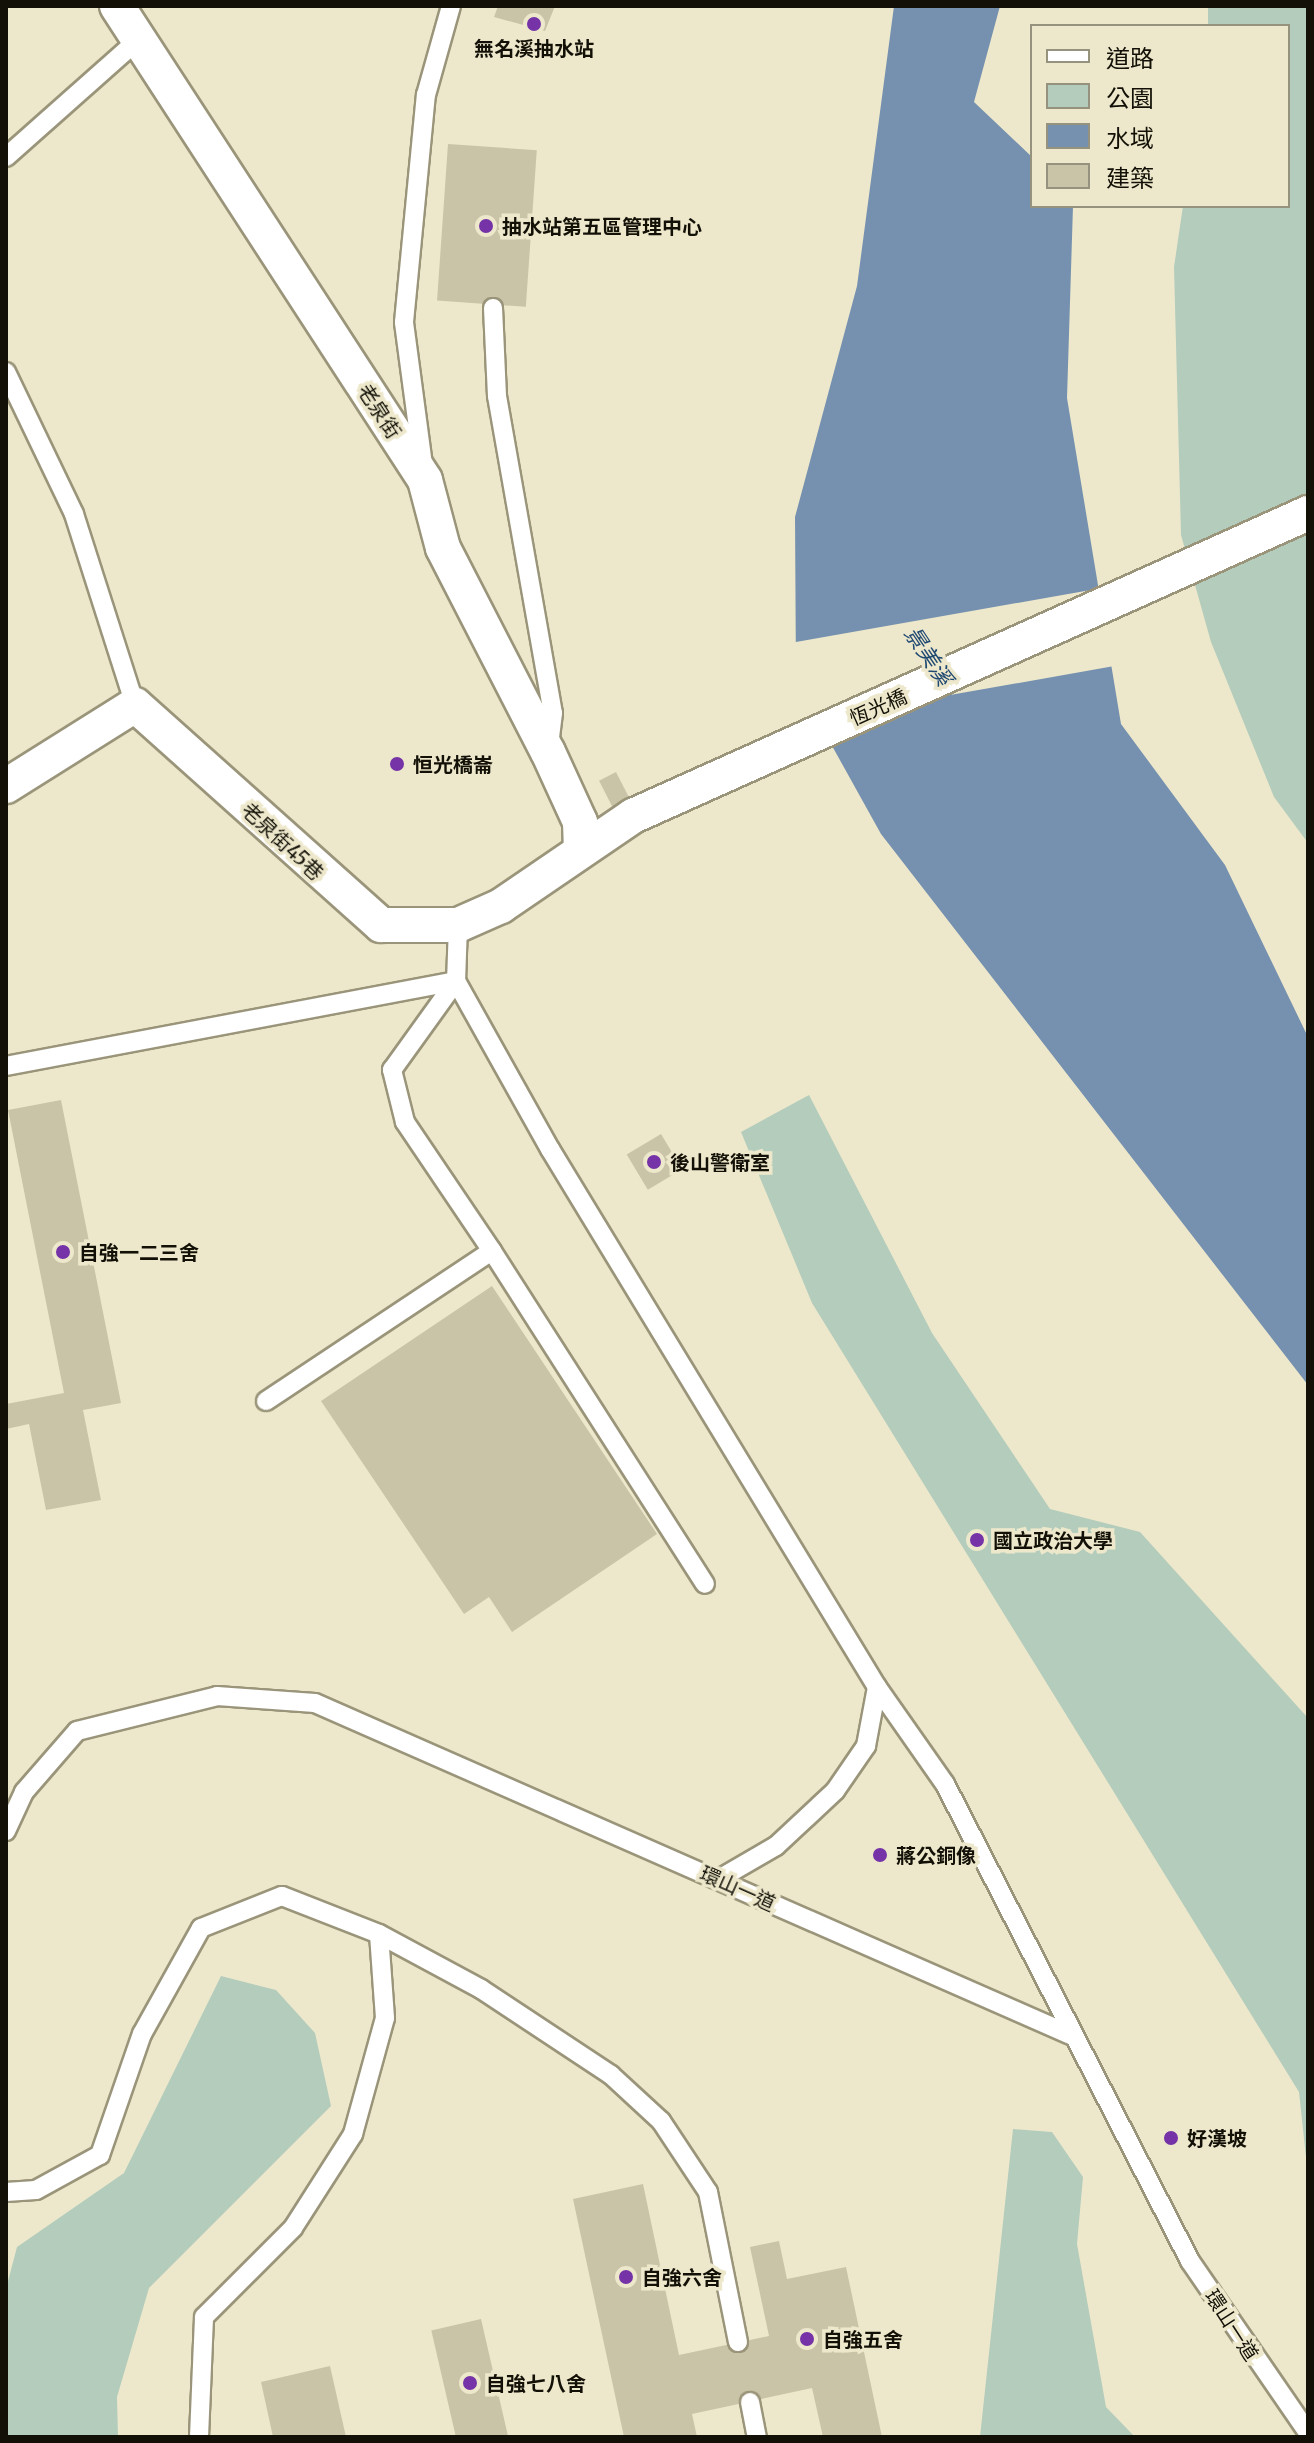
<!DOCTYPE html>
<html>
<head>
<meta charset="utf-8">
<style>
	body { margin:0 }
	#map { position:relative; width:1314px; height:2443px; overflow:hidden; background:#ede8cb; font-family:Merriweather,"Noto Sans TC",serif }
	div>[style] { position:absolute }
	.green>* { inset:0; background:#b3ccbc }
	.water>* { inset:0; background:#7691af }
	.pier>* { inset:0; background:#ede8cb; transform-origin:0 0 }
	.building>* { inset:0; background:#c9c4a7; transform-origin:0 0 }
	.roads { filter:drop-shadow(2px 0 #9a957a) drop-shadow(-2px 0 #9a957a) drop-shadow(0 2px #9a957a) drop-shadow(0 -2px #9a957a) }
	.service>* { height:18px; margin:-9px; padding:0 9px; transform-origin:9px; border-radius:9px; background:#fff }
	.minor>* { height:34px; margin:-17px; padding:0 17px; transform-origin:17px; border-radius:17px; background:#fff }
	.dots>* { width:22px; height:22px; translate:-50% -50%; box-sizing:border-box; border:4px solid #ede8cb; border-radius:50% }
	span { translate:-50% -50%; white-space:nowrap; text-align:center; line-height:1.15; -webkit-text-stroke:7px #ede8cb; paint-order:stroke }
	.poi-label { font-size:20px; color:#121007; font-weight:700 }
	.left { translate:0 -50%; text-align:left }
	.street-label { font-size:20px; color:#121007 }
	.water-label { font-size:22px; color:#204972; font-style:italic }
	.frame { position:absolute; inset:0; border:8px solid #121007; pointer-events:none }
	.legend { position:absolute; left:1030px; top:24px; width:260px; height:184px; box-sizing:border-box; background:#ede8cb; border:2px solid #95927d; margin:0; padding:10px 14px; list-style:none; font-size:24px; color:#121007 }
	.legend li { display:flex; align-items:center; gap:16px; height:40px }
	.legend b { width:40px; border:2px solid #95927d }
</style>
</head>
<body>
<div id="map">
	<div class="green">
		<div style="clip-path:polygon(1208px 6px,1308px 6px,1308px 843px,1274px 797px,1211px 642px,1181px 535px,1174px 267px,1183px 206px,1288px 206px,1288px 26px,1208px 26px)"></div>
		<div style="clip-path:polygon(809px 1095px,932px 1333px,1050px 1509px,1140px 1532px,1308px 1718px,1308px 2176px,1299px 2092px,812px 1303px,741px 1132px)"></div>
		<div style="clip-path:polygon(221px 1976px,276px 1990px,315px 2033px,331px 2106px,149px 2288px,117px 2397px,118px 2437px,6px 2437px,6px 2289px,17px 2247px,124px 2173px)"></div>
		<div style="clip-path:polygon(1013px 2129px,1052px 2132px,1083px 2177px,1077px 2244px,1106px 2407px,1135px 2437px,980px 2437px)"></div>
	</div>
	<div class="water">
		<div style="clip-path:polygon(894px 6px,1000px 6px,974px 102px,1032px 157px,1032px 206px,1073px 206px,1067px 398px,1121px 724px,1225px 865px,1308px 1037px,1308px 1385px,881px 834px,796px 681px,795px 517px,857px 286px)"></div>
	</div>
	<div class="pier">
		<div style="left:1102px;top:588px;width:79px;height:318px;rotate:80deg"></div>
	</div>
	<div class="building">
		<div style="clip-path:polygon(498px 6px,555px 6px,545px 31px,494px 17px)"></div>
		<div style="left:448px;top:144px;width:89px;height:157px;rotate:4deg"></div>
		<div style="left:616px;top:772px;width:36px;height:19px;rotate:63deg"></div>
		<div style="clip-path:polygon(61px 1100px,121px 1403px,83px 1410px,101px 1500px,46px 1510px,29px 1424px,6px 1429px,6px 1404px,64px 1393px,8px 1110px)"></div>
		<div style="left:661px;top:1134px;width:41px;height:40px;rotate:59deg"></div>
		<div style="clip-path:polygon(492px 1286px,657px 1534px,512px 1632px,489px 1597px,464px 1614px,321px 1401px)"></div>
		<div style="clip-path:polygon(643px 2184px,679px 2355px,769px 2336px,750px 2247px,779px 2241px,787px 2279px,846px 2267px,882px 2437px,823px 2437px,812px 2388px,692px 2414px,697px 2437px,624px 2437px,573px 2199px)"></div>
		<div style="left:481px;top:2319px;width:121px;height:51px;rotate:77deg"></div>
		<div style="clip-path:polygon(330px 2366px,346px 2437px,273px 2437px,261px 2382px)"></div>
	</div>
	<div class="roads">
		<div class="service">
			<div style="left:6px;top:157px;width:176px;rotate:-41.6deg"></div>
			<div style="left:493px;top:308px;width:88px;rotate:87.4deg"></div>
			<div style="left:497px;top:396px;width:322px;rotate:80deg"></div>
			<div style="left:553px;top:713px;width:34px;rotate:97deg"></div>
			<div style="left:6px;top:372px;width:157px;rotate:64.4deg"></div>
			<div style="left:74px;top:514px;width:201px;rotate:72.3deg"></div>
			<div style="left:423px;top:465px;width:144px;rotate:-97.6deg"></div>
			<div style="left:404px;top:322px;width:228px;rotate:-84.5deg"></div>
			<div style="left:426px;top:95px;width:92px;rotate:-74.3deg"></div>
			<div style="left:458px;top:925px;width:56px;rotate:92deg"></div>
			<div style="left:456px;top:981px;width:193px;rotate:60.8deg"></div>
			<div style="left:550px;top:1149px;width:630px;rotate:58.71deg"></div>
			<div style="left:877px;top:1687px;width:118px;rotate:55deg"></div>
			<div style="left:945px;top:1784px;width:536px;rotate:62.81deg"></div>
			<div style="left:1190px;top:2261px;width:209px;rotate:55.5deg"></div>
			<div style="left:6px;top:1066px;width:458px;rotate:-10.7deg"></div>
			<div style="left:492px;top:1251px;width:395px;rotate:57.4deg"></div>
			<div style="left:266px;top:1401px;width:271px;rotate:-33.6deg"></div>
			<div style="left:492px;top:1251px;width:156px;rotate:-124deg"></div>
			<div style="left:405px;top:1122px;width:54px;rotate:-104deg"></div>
			<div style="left:392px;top:1070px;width:110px;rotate:-54.3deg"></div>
			<div style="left:6px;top:1831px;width:43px;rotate:-65.2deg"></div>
			<div style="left:24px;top:1792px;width:81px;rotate:-49deg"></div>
			<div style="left:77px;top:1731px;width:144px;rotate:-14deg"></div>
			<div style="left:217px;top:1696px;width:98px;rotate:4.1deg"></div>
			<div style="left:315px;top:1703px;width:828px;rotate:23.72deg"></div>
			<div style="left:719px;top:1879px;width:66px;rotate:-30.1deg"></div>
			<div style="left:776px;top:1846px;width:81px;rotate:-43deg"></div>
			<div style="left:835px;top:1791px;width:55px;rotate:-55.4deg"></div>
			<div style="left:866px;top:1746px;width:60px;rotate:-79.4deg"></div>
			<div style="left:6px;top:2192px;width:30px;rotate:-4deg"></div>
			<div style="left:36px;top:2190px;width:73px;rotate:-28.7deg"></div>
			<div style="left:100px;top:2155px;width:128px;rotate:-70.9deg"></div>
			<div style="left:142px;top:2034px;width:121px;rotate:-60.9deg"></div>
			<div style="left:201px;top:1928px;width:87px;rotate:-21.6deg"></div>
			<div style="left:282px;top:1896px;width:104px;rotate:21.4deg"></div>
			<div style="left:379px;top:1934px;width:116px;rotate:28.3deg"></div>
			<div style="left:481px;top:1989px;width:156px;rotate:33.5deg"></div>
			<div style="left:611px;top:2075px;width:68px;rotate:42.6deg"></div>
			<div style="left:661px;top:2121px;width:85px;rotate:56.5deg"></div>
			<div style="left:708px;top:2192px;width:153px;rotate:78.7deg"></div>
			<div style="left:750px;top:2402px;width:36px;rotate:79deg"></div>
			<div style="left:199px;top:2437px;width:120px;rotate:-87.6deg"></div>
			<div style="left:204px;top:2317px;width:126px;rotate:-45deg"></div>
			<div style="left:293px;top:2228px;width:112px;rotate:-57.4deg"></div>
			<div style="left:353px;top:2134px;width:120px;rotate:-74.6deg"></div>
			<div style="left:385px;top:2018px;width:84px;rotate:-94.1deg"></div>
		</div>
		<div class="minor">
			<div style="left:117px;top:6px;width:565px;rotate:56.98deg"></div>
			<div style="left:425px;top:480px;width:70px;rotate:75.2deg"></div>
			<div style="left:443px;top:548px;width:229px;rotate:62.8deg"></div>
			<div style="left:548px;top:752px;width:77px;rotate:65.4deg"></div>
			<div style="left:580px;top:822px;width:24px;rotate:88deg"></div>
			<div style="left:6px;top:786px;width:152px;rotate:-32.1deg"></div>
			<div style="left:135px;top:705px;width:330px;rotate:41.8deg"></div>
			<div style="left:381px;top:925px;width:77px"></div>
			<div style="left:458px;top:925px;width:47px;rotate:-23.8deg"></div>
			<div style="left:501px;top:906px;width:160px;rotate:-34.3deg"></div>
			<div style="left:633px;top:816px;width:740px;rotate:-24.17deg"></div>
		</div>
	</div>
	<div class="dots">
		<div style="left:534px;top:24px;background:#7533a7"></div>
		<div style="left:486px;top:226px;background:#7533a7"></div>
		<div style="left:397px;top:764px;background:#7533a7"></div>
		<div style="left:654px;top:1162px;background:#7533a7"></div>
		<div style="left:63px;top:1252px;background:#7533a7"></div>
		<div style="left:977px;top:1540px;background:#7533a7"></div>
		<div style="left:880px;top:1855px;background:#7533a7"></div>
		<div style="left:1171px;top:2138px;background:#7533a7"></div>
		<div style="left:626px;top:2277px;background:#7533a7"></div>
		<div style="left:807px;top:2339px;background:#7533a7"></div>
		<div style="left:470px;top:2383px;background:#7533a7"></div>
	</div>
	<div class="poi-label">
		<span style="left:534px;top:48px">無名溪抽水站</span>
		<span class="left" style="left:502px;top:226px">抽水站第五區管理中心</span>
		<span class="left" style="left:413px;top:764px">恒光橋崙</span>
		<span class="left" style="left:670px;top:1162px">後山警衛室</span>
		<span class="left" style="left:79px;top:1252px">自強一二三舍</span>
		<span class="left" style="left:993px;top:1540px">國立政治大學</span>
		<span class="left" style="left:896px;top:1855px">蔣公銅像</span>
		<span class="left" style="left:1187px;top:2138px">好漢坡</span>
		<span class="left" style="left:642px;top:2277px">自強六舍</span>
		<span class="left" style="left:823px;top:2339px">自強五舍</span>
		<span class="left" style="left:486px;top:2383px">自強七八舍</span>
	</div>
	<div class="street-label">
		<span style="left:380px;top:411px;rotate:57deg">老泉街</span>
		<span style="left:878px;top:707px;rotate:-24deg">恆光橋</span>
		<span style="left:283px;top:841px;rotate:43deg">老泉街45巷</span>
		<span style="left:738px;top:1888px;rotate:24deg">環山一道</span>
		<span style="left:1232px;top:2325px;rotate:57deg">環山一道</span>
	</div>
	<div class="water-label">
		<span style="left:928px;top:656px;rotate:56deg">景美溪</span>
	</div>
	<div class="frame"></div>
	<ul class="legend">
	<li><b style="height:10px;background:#fff"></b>道路</li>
	<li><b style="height:22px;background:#b3ccbc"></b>公園</li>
	<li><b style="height:22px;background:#7691af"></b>水域</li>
	<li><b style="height:22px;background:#c9c4a7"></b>建築</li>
	</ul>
</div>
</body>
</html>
